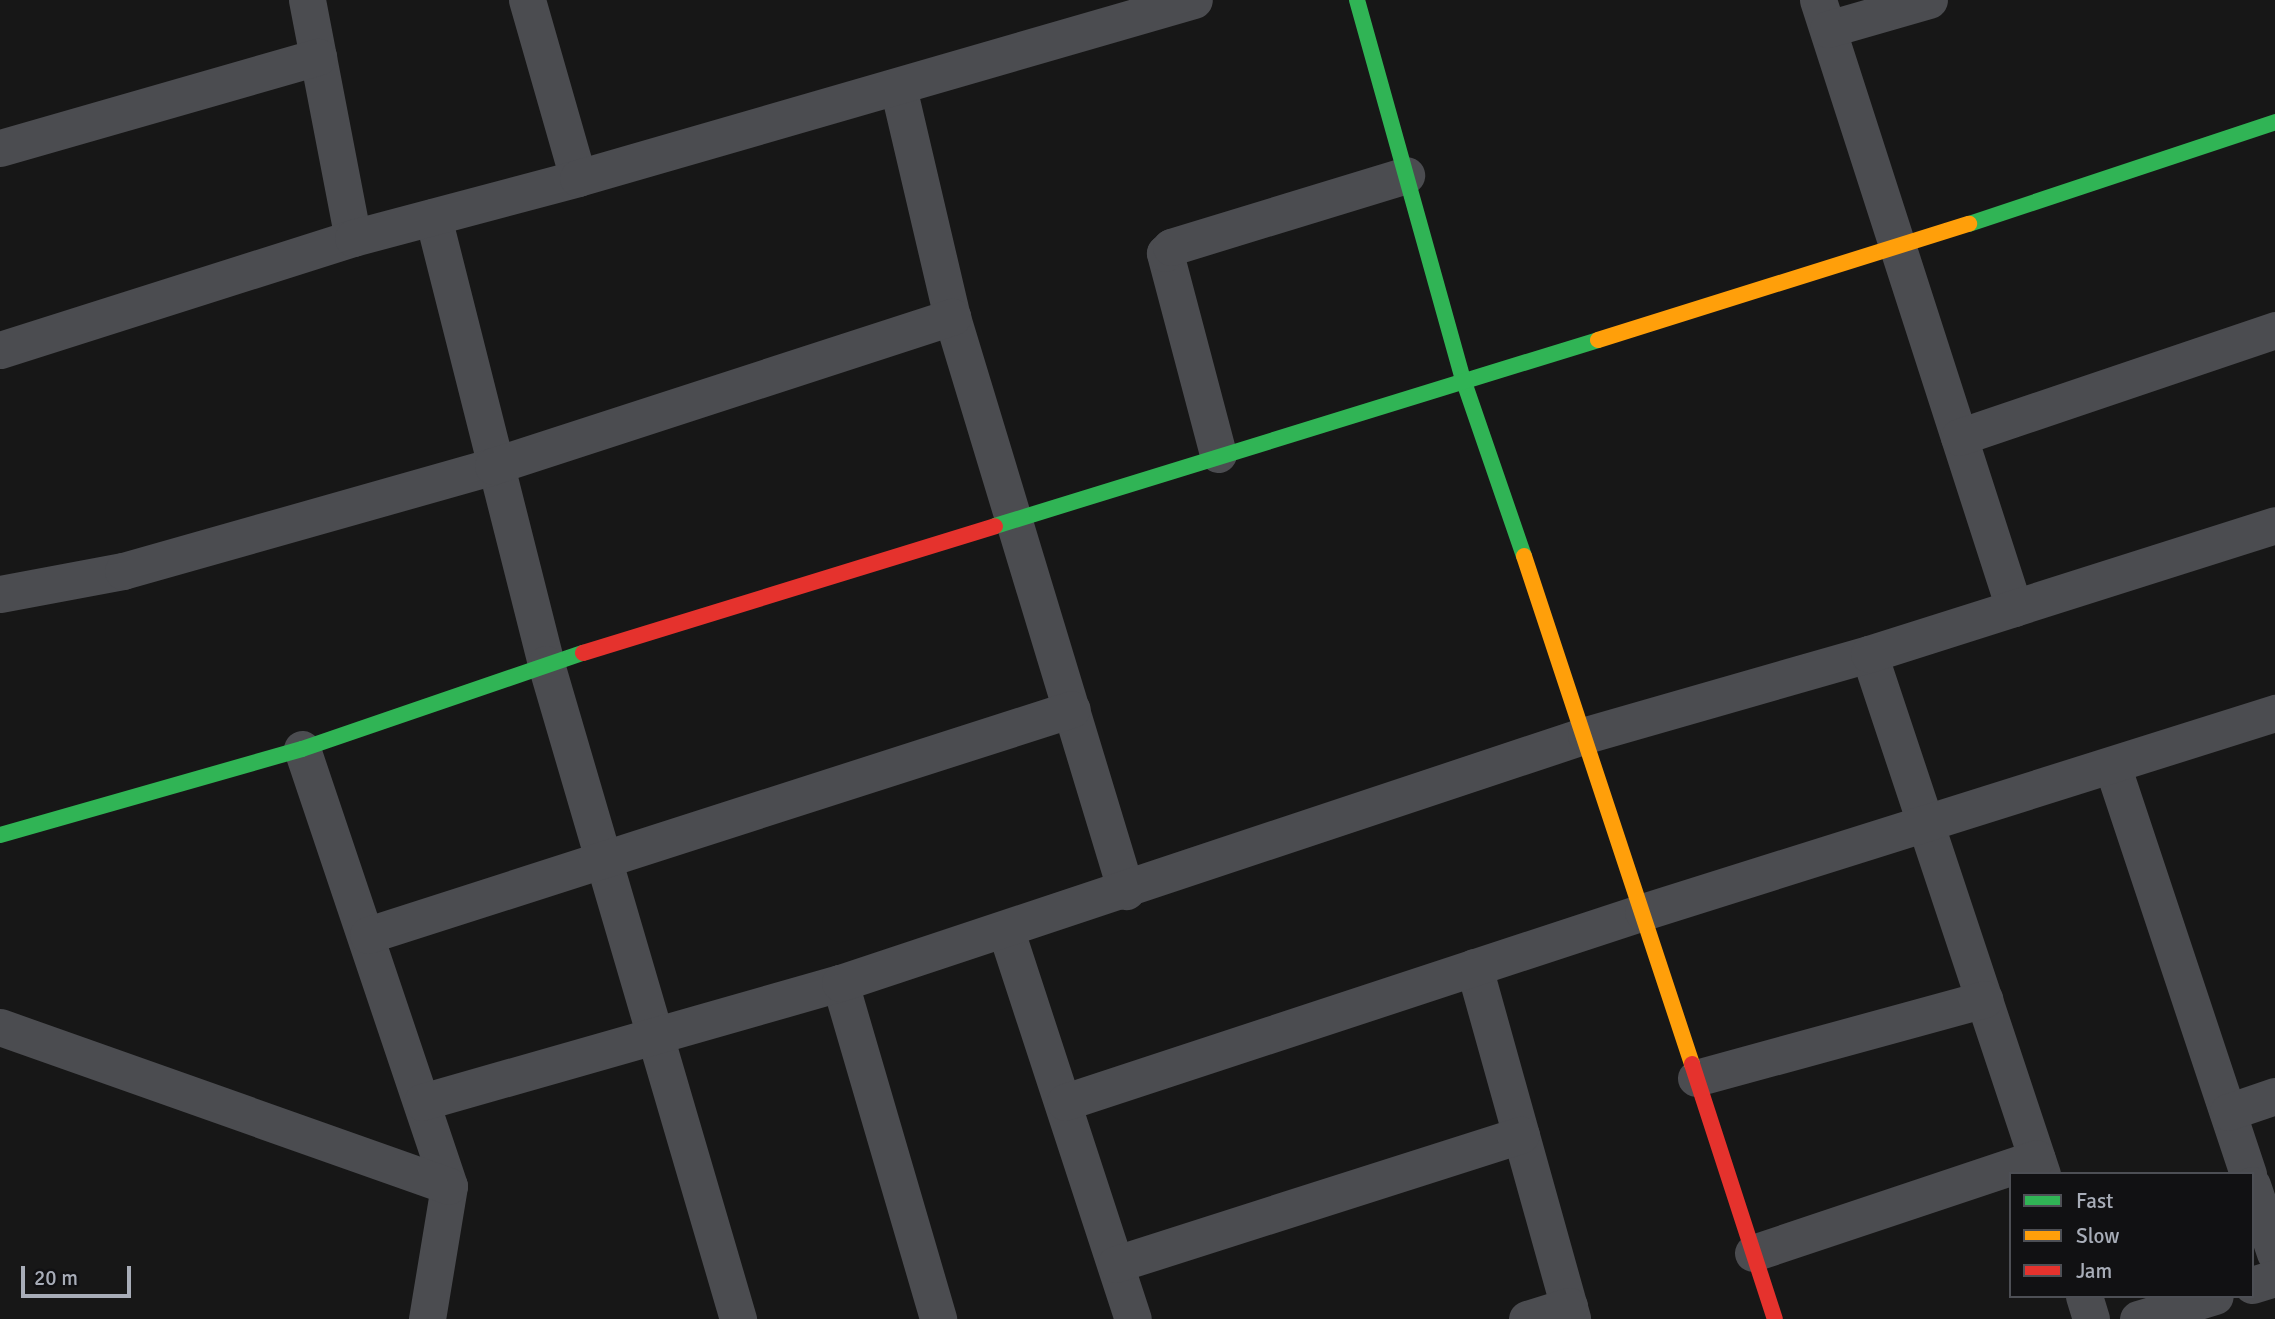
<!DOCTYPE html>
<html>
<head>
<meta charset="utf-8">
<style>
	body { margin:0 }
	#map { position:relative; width:2275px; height:1319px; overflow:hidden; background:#171717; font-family:Signika,sans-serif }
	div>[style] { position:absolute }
	.street>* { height:37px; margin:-18.5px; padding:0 18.5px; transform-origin:18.5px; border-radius:18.5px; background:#4b4c50 }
	.fast>* { height:16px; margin:-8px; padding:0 8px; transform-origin:8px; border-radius:8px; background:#30b455 }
	.slow>* { height:16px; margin:-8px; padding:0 8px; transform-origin:8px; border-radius:8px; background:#ff9f0a }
	.jam>* { height:16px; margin:-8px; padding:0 8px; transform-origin:8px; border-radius:8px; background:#e5322d }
	span { translate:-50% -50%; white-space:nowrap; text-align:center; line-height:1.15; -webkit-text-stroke:5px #111113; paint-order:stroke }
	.legend { position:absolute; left:2009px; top:1172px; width:245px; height:126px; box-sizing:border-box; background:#111113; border:2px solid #4d4f55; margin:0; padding:9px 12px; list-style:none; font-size:21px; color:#a8adb8 }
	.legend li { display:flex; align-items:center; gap:14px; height:35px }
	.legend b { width:35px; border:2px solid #4d4f55 }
	.scale { position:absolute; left:21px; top:1266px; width:110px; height:32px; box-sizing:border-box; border:4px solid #a8adb8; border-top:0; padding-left:9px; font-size:21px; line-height:24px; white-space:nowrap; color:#a8adb8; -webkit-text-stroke:5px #111113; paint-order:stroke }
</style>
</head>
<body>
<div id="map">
	<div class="street">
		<div style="left:307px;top:0;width:242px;rotate:79.1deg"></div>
		<div style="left:527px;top:0;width:185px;rotate:74deg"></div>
		<div style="left:1818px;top:0;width:639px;rotate:72.13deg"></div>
		<div style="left:1828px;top:29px;width:105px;rotate:-16deg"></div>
		<div style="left:898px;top:87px;width:236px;rotate:76.8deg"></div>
		<div style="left:952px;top:317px;width:600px;rotate:73.14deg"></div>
		<div style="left:0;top:148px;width:331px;rotate:-16deg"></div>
		<div style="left:433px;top:217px;width:461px;rotate:75.8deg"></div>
		<div style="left:546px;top:664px;width:683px;rotate:73.66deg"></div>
		<div style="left:0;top:350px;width:370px;rotate:-17.6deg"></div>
		<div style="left:353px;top:238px;width:233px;rotate:-14.9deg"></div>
		<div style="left:578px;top:178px;width:641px;rotate:-16.12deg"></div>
		<div style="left:1959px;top:437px;width:334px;rotate:-18.7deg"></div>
		<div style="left:1218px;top:454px;width:208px;rotate:-104.8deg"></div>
		<div style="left:1165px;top:253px;width:8px;rotate:-45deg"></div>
		<div style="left:1171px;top:247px;width:246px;rotate:-17deg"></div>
		<div style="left:0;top:594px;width:125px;rotate:-10.6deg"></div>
		<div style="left:123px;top:571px;width:385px;rotate:-15.8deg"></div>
		<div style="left:493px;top:466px;width:483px;rotate:-18deg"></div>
		<div style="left:1869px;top:654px;width:548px;rotate:71.6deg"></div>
		<div style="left:302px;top:749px;width:461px;rotate:71.4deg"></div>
		<div style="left:449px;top:1186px;width:135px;rotate:99.4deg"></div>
		<div style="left:2112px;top:765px;width:431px;rotate:71.6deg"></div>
		<div style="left:1006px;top:931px;width:408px;rotate:71.9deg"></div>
		<div style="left:368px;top:935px;width:739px;rotate:-17.8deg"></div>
		<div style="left:1474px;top:967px;width:365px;rotate:74.4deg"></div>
		<div style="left:840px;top:983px;width:350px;rotate:73.7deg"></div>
		<div style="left:0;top:1027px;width:476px;rotate:19.5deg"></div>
		<div style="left:1696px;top:1078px;width:299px;rotate:-15.3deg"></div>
		<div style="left:422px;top:1102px;width:435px;rotate:-15.9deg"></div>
		<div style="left:840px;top:983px;width:786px;rotate:-18.39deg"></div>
		<div style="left:1586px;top:735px;width:294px;rotate:-16deg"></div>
		<div style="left:1869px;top:654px;width:426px;rotate:-17.6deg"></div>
		<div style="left:1065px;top:1102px;width:608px;rotate:-18.2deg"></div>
		<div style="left:1643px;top:912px;width:663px;rotate:-17.48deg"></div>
		<div style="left:2228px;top:1112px;width:50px;rotate:-18.8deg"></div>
		<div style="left:2252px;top:1185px;width:72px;rotate:71.3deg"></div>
		<div style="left:1753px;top:1253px;width:299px;rotate:-18.5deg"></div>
		<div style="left:1116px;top:1264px;width:425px;rotate:-17.7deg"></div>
		<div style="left:2252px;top:1285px;width:24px;rotate:-17deg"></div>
		<div style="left:2084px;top:1296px;width:24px;rotate:73deg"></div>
		<div style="left:1527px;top:1319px;width:44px;rotate:-17.2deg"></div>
		<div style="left:2138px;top:1319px;width:80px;rotate:-16.6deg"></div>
	</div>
	<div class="fast">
		<div style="left:1357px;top:0;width:397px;rotate:74.4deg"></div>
		<div style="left:1464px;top:382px;width:184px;rotate:71deg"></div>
		<div style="left:1969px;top:224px;width:323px;rotate:-18.4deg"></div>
		<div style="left:995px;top:526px;width:631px;rotate:-17.14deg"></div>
		<div style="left:0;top:835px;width:314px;rotate:-15.9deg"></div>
		<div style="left:302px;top:749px;width:297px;rotate:-18.9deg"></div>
	</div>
	<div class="slow">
		<div style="left:1598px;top:340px;width:389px;rotate:-17.4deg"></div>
		<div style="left:1524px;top:556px;width:535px;rotate:71.7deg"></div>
	</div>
	<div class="jam">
		<div style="left:583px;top:653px;width:431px;rotate:-17.1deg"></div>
		<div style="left:1692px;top:1064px;width:268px;rotate:72deg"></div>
	</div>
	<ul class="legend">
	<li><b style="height:9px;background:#30b455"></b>Fast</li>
	<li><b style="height:9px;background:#ff9f0a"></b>Slow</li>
	<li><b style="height:9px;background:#e5322d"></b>Jam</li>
	</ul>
	<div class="scale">20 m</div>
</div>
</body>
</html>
